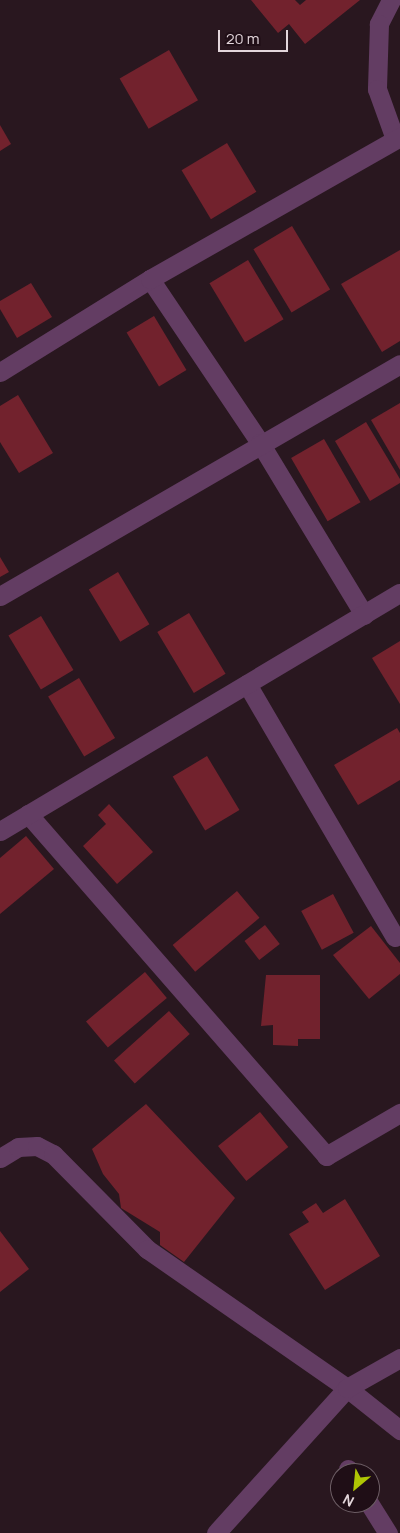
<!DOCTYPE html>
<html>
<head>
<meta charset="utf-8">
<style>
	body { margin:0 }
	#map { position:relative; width:400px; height:1533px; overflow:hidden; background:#29171f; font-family:Manrope,sans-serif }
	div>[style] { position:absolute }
	.building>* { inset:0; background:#72222d; transform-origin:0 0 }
	.minor>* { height:19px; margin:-9.5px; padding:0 9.5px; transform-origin:9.5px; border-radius:9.5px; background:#633d63 }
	span { translate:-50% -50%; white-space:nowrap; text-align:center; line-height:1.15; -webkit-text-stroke:5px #1f0e16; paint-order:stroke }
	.north { position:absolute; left:330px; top:1463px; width:50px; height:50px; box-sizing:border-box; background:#1f0e16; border:1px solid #6d5e65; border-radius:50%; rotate:208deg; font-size:14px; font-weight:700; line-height:20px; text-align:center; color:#e3d6db }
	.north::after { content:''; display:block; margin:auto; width:18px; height:22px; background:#afc504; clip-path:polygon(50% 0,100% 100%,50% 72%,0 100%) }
	.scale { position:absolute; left:218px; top:30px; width:70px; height:22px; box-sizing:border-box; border:2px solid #e3d6db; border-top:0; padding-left:6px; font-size:15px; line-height:18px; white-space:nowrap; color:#e3d6db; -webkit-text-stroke:4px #1f0e16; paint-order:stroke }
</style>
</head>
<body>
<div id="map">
	<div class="building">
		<div style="clip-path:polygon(251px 0,295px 0,300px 5px,306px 0,360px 0,305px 44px,289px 24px,278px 33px)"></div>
		<div style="left:169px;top:50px;width:58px;height:57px;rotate:60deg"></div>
		<div style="clip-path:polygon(0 125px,11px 144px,0 151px)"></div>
		<div style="left:227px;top:143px;width:57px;height:53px;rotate:59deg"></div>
		<div style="left:292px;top:226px;width:74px;height:45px;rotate:59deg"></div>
		<div style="clip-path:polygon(400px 250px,400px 341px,382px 352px,341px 284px)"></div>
		<div style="left:248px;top:260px;width:69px;height:45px;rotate:59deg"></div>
		<div style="clip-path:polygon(31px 283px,52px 317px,17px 338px,0 309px,0 301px)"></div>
		<div style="left:154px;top:316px;width:63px;height:32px;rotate:59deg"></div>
		<div style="clip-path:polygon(18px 395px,53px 453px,19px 473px,0 442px,0 406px)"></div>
		<div style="clip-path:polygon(400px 403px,400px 470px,371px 420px)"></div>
		<div style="clip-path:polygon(366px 422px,400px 479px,400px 483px,370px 501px,335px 441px)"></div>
		<div style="left:324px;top:439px;width:73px;height:38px;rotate:60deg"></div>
		<div style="clip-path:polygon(0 557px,9px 572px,0 577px)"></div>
		<div style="left:118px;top:572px;width:61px;height:34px;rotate:59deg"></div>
		<div style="left:189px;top:613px;width:71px;height:37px;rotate:59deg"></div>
		<div style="left:41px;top:616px;width:63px;height:38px;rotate:59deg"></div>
		<div style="clip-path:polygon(400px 641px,400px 704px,372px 658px)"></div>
		<div style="left:79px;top:678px;width:70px;height:36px;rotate:59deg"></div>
		<div style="clip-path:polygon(397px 728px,400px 733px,400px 780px,358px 805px,334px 765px)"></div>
		<div style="left:207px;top:756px;width:63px;height:40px;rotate:59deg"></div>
		<div style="clip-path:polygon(109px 804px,153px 852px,117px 884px,83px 846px,106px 824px,98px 815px)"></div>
		<div style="clip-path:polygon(26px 836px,54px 869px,0 914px,0 858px)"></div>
		<div style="left:237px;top:891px;width:35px;height:84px;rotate:50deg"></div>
		<div style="left:333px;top:894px;width:44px;height:36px;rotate:62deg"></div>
		<div style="left:265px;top:925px;width:24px;height:26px;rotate:52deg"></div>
		<div style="clip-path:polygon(371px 926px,400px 963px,400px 974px,369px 999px,333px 955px)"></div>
		<div style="left:145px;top:972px;width:34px;height:77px;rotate:50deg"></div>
		<div style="clip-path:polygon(266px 975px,320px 975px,320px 1039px,298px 1039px,298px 1046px,273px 1045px,273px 1025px,261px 1026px)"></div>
		<div style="left:169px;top:1011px;width:31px;height:74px;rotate:48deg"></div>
		<div style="clip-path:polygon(146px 1104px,235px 1198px,184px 1262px,160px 1245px,160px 1232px,121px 1208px,119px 1194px,103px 1174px,92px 1149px)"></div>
		<div style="left:260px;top:1112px;width:45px;height:54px;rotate:51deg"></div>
		<div style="clip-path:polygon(345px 1199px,380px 1256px,325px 1290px,289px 1234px,309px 1222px,302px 1212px,316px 1203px,323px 1213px)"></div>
		<div style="clip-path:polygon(0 1231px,29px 1269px,0 1292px)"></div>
	</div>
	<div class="minor">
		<div style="left:391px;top:0;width:27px;rotate:117deg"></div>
		<div style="left:379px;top:24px;width:65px;rotate:91.8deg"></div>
		<div style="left:377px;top:89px;width:53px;rotate:70.2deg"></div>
		<div style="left:150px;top:279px;width:197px;rotate:56.1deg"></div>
		<div style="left:260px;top:443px;width:201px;rotate:58.8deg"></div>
		<div style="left:0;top:372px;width:176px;rotate:-31.8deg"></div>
		<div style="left:150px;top:279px;width:288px;rotate:-29.6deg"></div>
		<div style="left:0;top:596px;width:462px;rotate:-30.1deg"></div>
		<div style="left:247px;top:684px;width:293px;rotate:59.7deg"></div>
		<div style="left:28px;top:814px;width:454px;rotate:48.9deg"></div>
		<div style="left:326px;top:1156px;width:86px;rotate:-30.2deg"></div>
		<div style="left:0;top:831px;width:465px;rotate:-30.8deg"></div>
		<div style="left:0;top:1158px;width:21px;rotate:-31deg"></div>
		<div style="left:18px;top:1147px;width:19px;rotate:-3deg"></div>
		<div style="left:37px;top:1146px;width:18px;rotate:27deg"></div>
		<div style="left:53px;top:1154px;width:134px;rotate:45.3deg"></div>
		<div style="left:147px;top:1249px;width:244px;rotate:34.8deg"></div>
		<div style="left:347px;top:1388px;width:68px;rotate:38.4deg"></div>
		<div style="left:348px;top:1469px;width:4px;rotate:63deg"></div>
		<div style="left:369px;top:1503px;width:36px;rotate:58deg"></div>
		<div style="left:216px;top:1533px;width:195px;rotate:-47.9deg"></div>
		<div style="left:347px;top:1388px;width:61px;rotate:-29.5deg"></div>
	</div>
	<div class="north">N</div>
	<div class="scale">20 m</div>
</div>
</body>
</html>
